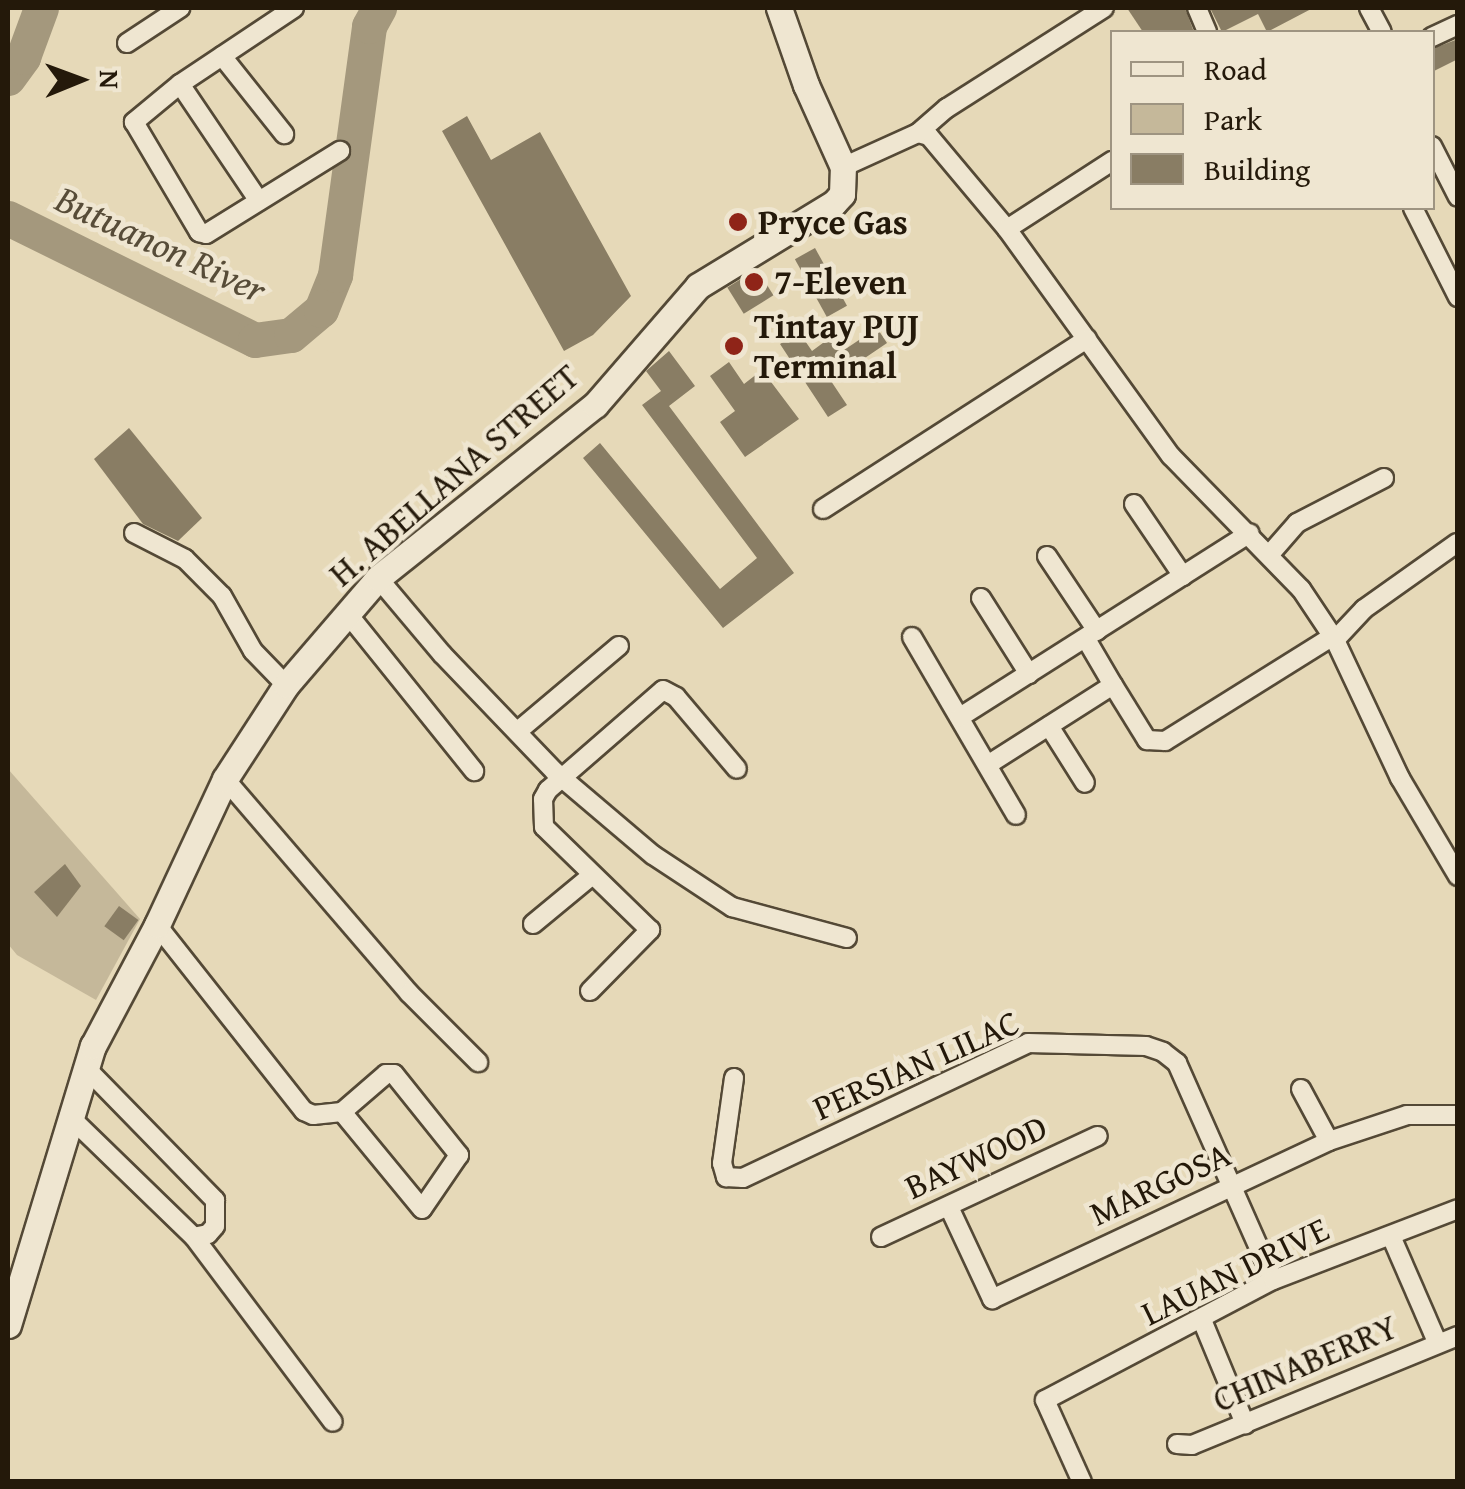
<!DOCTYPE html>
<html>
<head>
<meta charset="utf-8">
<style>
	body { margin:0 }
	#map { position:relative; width:1465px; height:1489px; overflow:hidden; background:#e6d9b8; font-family:"Gentium Book Plus",serif }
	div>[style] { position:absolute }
	.green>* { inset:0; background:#c5b89a }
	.river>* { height:35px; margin:-17.5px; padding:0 17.5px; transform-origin:17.5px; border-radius:17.5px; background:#a4987d }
	.building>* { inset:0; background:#897d64; transform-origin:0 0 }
	.roads { filter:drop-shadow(2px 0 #544936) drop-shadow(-2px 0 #544936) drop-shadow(0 2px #544936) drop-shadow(0 -2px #544936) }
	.minor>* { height:18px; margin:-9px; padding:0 9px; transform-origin:9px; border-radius:9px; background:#efe6d1 }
	.secondary>* { height:25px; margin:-12.5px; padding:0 12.5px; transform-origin:12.5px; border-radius:12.5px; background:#efe6d1 }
	.dots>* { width:28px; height:28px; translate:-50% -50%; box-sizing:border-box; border:5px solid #efe6d1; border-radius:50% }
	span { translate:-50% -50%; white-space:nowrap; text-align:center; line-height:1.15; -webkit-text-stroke:9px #efe6d1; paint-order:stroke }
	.poi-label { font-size:35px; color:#24190a; font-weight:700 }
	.left { translate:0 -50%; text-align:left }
	.street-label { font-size:35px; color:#24190a }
	.water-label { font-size:38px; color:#574c38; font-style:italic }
	.frame { position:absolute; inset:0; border:10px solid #24190a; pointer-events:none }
	.legend { position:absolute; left:1110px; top:30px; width:325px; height:180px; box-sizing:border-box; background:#efe6d1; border:2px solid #9e9481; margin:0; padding:12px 18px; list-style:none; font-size:30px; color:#24190a }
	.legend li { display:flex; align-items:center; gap:20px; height:50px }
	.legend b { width:50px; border:2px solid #9e9481 }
	.north { position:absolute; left:30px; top:30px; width:100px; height:100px; -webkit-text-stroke:8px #efe6d1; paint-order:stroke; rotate:89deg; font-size:28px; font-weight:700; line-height:40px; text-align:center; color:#24190a }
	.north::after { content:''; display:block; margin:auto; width:35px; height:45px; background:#24190a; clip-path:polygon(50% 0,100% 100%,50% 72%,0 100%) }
</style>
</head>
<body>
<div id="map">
	<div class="green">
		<div style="clip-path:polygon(8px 769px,140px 919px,96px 1000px,17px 955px,8px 944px)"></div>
	</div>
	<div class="river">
		<div style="left:8px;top:78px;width:26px;rotate:-54deg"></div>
		<div style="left:23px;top:57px;width:52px;rotate:-69.8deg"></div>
		<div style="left:8px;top:218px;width:275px;rotate:26.3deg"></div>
		<div style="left:255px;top:340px;width:36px;rotate:-8deg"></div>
		<div style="left:291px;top:335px;width:39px;rotate:-40deg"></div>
		<div style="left:321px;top:310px;width:38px;rotate:-68deg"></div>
		<div style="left:335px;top:275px;width:251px;rotate:-82.2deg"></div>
		<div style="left:369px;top:26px;width:21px;rotate:-61deg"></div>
	</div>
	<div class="building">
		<div style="clip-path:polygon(1127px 8px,1185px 8px,1194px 32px,1143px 32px)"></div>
		<div style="clip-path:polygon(1210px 8px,1313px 8px,1267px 32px,1258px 14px,1222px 32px)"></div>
		<div style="clip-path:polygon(1458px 39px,1458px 59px,1432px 72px,1432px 49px)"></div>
		<div style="clip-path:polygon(467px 116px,491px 160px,540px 132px,631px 296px,593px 335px,564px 351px,442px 131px)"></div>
		<div style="left:815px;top:248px;width:66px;height:23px;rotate:61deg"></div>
		<div style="left:757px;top:269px;width:31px;height:35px;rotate:58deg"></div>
		<div style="clip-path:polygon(877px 328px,887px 343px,831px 381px,847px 405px,828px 417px,780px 344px,799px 332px,812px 351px,831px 337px,841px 352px)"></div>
		<div style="clip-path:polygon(669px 351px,695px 386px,669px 406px,794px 573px,723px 628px,583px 458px,600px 443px,720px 589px,757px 558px,642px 405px,661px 391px,646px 371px)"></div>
		<div style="clip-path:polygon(729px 362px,744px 384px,762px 370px,799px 419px,745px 457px,720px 422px,735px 411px,710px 376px)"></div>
		<div style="clip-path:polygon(129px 428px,202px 518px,178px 541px,143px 524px,94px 459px)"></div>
		<div style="clip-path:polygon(65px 864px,81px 886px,57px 917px,34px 892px)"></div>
		<div style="left:119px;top:906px;width:24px;height:25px;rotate:36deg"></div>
	</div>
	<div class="roads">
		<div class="minor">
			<div style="left:294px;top:8px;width:137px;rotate:146.3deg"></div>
			<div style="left:180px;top:84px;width:60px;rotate:140.4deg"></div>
			<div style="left:134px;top:122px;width:128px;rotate:59.4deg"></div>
			<div style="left:199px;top:232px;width:7px;rotate:16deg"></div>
			<div style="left:206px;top:234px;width:158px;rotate:-31.8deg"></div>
			<div style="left:1197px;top:8px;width:26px;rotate:67deg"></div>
			<div style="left:1369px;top:8px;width:27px;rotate:62deg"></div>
			<div style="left:1432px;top:37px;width:29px;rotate:-25deg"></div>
			<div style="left:127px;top:43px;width:64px;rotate:-33.4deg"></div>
			<div style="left:222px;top:56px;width:100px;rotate:51.5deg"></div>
			<div style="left:180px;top:84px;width:141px;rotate:56deg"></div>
			<div style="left:918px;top:133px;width:11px;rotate:15deg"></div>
			<div style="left:929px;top:136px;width:121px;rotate:50deg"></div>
			<div style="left:1007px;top:229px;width:280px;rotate:54.2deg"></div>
			<div style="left:1171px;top:456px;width:186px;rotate:45.7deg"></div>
			<div style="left:1301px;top:589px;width:61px;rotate:56.3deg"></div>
			<div style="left:1335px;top:640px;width:153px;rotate:64.8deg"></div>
			<div style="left:1400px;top:778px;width:114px;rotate:59.4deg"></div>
			<div style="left:1432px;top:146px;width:57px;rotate:63deg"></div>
			<div style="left:843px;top:167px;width:82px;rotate:-24.4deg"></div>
			<div style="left:918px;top:133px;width:38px;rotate:-41deg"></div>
			<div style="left:947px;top:108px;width:186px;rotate:-32.5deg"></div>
			<div style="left:1413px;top:208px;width:100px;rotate:63.2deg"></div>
			<div style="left:1007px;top:229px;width:125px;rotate:-32.9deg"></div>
			<div style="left:1134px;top:504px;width:87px;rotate:55.8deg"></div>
			<div style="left:823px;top:509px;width:314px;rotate:-32.8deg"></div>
			<div style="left:134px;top:533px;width:57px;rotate:27deg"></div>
			<div style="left:185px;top:559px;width:52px;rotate:45deg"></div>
			<div style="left:222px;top:596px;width:63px;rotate:60.6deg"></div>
			<div style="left:253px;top:651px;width:47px;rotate:45.9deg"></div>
			<div style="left:1270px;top:554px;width:41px;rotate:-48.9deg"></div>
			<div style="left:1297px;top:523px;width:98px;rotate:-27.3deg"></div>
			<div style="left:1047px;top:556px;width:90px;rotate:56.3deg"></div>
			<div style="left:378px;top:578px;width:99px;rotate:49.9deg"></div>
			<div style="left:442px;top:654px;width:163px;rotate:46.2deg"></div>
			<div style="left:555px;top:772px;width:128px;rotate:40.3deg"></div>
			<div style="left:653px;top:855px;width:95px;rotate:33.4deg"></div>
			<div style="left:732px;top:907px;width:119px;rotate:15.1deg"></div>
			<div style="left:981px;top:598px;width:90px;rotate:57.7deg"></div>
			<div style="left:347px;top:613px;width:203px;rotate:51.2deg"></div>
			<div style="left:912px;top:637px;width:206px;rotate:59.7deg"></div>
			<div style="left:1086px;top:639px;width:53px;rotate:59.6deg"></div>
			<div style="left:1335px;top:640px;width:42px;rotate:-46.9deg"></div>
			<div style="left:1364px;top:609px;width:114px;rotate:-35.4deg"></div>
			<div style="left:960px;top:717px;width:343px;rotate:-32.4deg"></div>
			<div style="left:1049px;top:726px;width:67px;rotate:57.7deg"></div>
			<div style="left:518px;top:731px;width:132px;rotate:-40.1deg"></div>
			<div style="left:989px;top:764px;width:147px;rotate:-32.5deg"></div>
			<div style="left:1113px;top:685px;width:65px;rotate:58.3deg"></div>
			<div style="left:1147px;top:740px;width:18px;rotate:3deg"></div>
			<div style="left:1165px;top:741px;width:198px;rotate:-32deg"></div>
			<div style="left:225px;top:779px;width:282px;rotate:49.3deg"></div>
			<div style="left:409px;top:993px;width:98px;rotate:45deg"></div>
			<div style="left:533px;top:924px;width:75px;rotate:-39.6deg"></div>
			<div style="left:157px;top:925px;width:237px;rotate:51.7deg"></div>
			<div style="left:304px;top:1111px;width:10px;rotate:24deg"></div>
			<div style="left:313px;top:1115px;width:29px;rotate:-6deg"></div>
			<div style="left:342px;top:1112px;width:58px;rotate:-40.8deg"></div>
			<div style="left:386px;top:1074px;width:8px"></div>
			<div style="left:394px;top:1074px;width:104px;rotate:51.3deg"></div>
			<div style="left:459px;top:1155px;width:65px;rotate:124.4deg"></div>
			<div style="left:422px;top:1209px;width:126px;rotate:-129.5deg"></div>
			<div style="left:590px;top:991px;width:86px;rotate:-45.5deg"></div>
			<div style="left:650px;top:930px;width:148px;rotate:-135.8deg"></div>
			<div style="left:544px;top:827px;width:28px;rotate:-92deg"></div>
			<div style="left:543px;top:799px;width:10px;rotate:-61deg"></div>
			<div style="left:548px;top:790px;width:152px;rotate:-41deg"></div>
			<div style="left:663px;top:690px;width:15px;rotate:28deg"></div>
			<div style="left:676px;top:697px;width:94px;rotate:49.7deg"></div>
			<div style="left:86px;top:1068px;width:185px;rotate:45.7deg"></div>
			<div style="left:215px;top:1200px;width:26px;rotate:90deg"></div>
			<div style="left:215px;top:1226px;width:11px;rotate:131deg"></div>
			<div style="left:208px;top:1234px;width:14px;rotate:168deg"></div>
			<div style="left:734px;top:1078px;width:86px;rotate:98deg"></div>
			<div style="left:722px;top:1163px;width:15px;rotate:74deg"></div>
			<div style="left:726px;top:1177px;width:17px;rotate:3deg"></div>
			<div style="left:743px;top:1178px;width:315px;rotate:-25.3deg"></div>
			<div style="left:1028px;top:1043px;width:118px;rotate:1.5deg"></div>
			<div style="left:1146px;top:1046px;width:18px;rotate:19deg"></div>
			<div style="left:1163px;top:1052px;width:18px;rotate:38deg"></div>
			<div style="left:1177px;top:1063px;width:237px;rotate:66.1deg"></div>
			<div style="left:1301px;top:1089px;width:59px;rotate:61.7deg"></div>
			<div style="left:69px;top:1116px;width:174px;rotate:44.1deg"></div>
			<div style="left:194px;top:1237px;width:231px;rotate:53.1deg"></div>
			<div style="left:949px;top:1207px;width:102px;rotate:64.9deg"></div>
			<div style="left:992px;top:1299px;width:372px;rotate:-25.1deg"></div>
			<div style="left:1329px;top:1141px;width:82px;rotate:-18.4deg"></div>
			<div style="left:1407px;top:1115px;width:51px"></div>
			<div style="left:1391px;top:1236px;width:116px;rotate:66.5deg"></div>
			<div style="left:881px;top:1237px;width:239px;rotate:-25deg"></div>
			<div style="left:1202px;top:1320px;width:113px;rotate:67.5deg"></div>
			<div style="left:1177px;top:1444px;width:15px;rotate:4deg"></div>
			<div style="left:1192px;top:1445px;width:287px;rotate:-22.3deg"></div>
			<div style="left:1082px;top:1482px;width:90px;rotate:-114.3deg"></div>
			<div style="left:1045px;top:1400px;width:258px;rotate:-27.8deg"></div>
			<div style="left:1273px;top:1280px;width:198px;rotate:-21deg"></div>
		</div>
		<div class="secondary">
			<div style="left:8px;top:1325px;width:292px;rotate:-73.1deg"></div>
			<div style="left:93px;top:1046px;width:137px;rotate:-62.1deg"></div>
			<div style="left:157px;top:925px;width:161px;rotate:-65deg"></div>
			<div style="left:225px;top:779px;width:112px;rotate:-57deg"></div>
			<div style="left:286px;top:685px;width:141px;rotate:-49.3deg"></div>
			<div style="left:378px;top:578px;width:278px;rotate:-38.6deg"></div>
			<div style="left:595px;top:405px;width:157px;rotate:-49.1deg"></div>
			<div style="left:698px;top:286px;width:159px;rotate:-31.4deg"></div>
			<div style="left:834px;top:203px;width:12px;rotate:-48deg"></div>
			<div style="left:842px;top:194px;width:27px;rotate:-88deg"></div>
			<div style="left:843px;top:167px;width:90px;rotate:-114.3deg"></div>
			<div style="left:806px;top:85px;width:82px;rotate:-109.3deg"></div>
		</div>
	</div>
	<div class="dots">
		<div style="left:738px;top:222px;background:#8f2418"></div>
		<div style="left:754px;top:282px;background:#8f2418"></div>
		<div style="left:734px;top:346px;background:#8f2418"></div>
	</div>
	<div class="poi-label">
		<span class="left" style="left:758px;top:222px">Pryce Gas</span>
		<span class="left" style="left:774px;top:282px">7-Eleven</span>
		<span class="left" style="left:754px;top:346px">Tintay PUJ<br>Terminal</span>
	</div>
	<div class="street-label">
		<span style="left:454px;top:475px;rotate:-41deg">H. ABELLANA STREET</span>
		<span style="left:916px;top:1065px;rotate:-24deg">PERSIAN LILAC</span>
		<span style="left:976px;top:1157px;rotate:-25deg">BAYWOOD</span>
		<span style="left:1160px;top:1184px;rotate:-25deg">MARGOSA</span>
		<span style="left:1235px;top:1271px;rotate:-26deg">LAUAN DRIVE</span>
		<span style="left:1305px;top:1363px;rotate:-23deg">CHINABERRY</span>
	</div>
	<div class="water-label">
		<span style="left:161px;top:244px;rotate:25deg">Butuanon River</span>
	</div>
	<div class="frame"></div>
	<ul class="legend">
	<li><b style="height:12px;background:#efe6d1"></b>Road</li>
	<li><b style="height:28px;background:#c5b89a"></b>Park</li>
	<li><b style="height:28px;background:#897d64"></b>Building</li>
	</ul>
	<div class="north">N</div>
</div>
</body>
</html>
